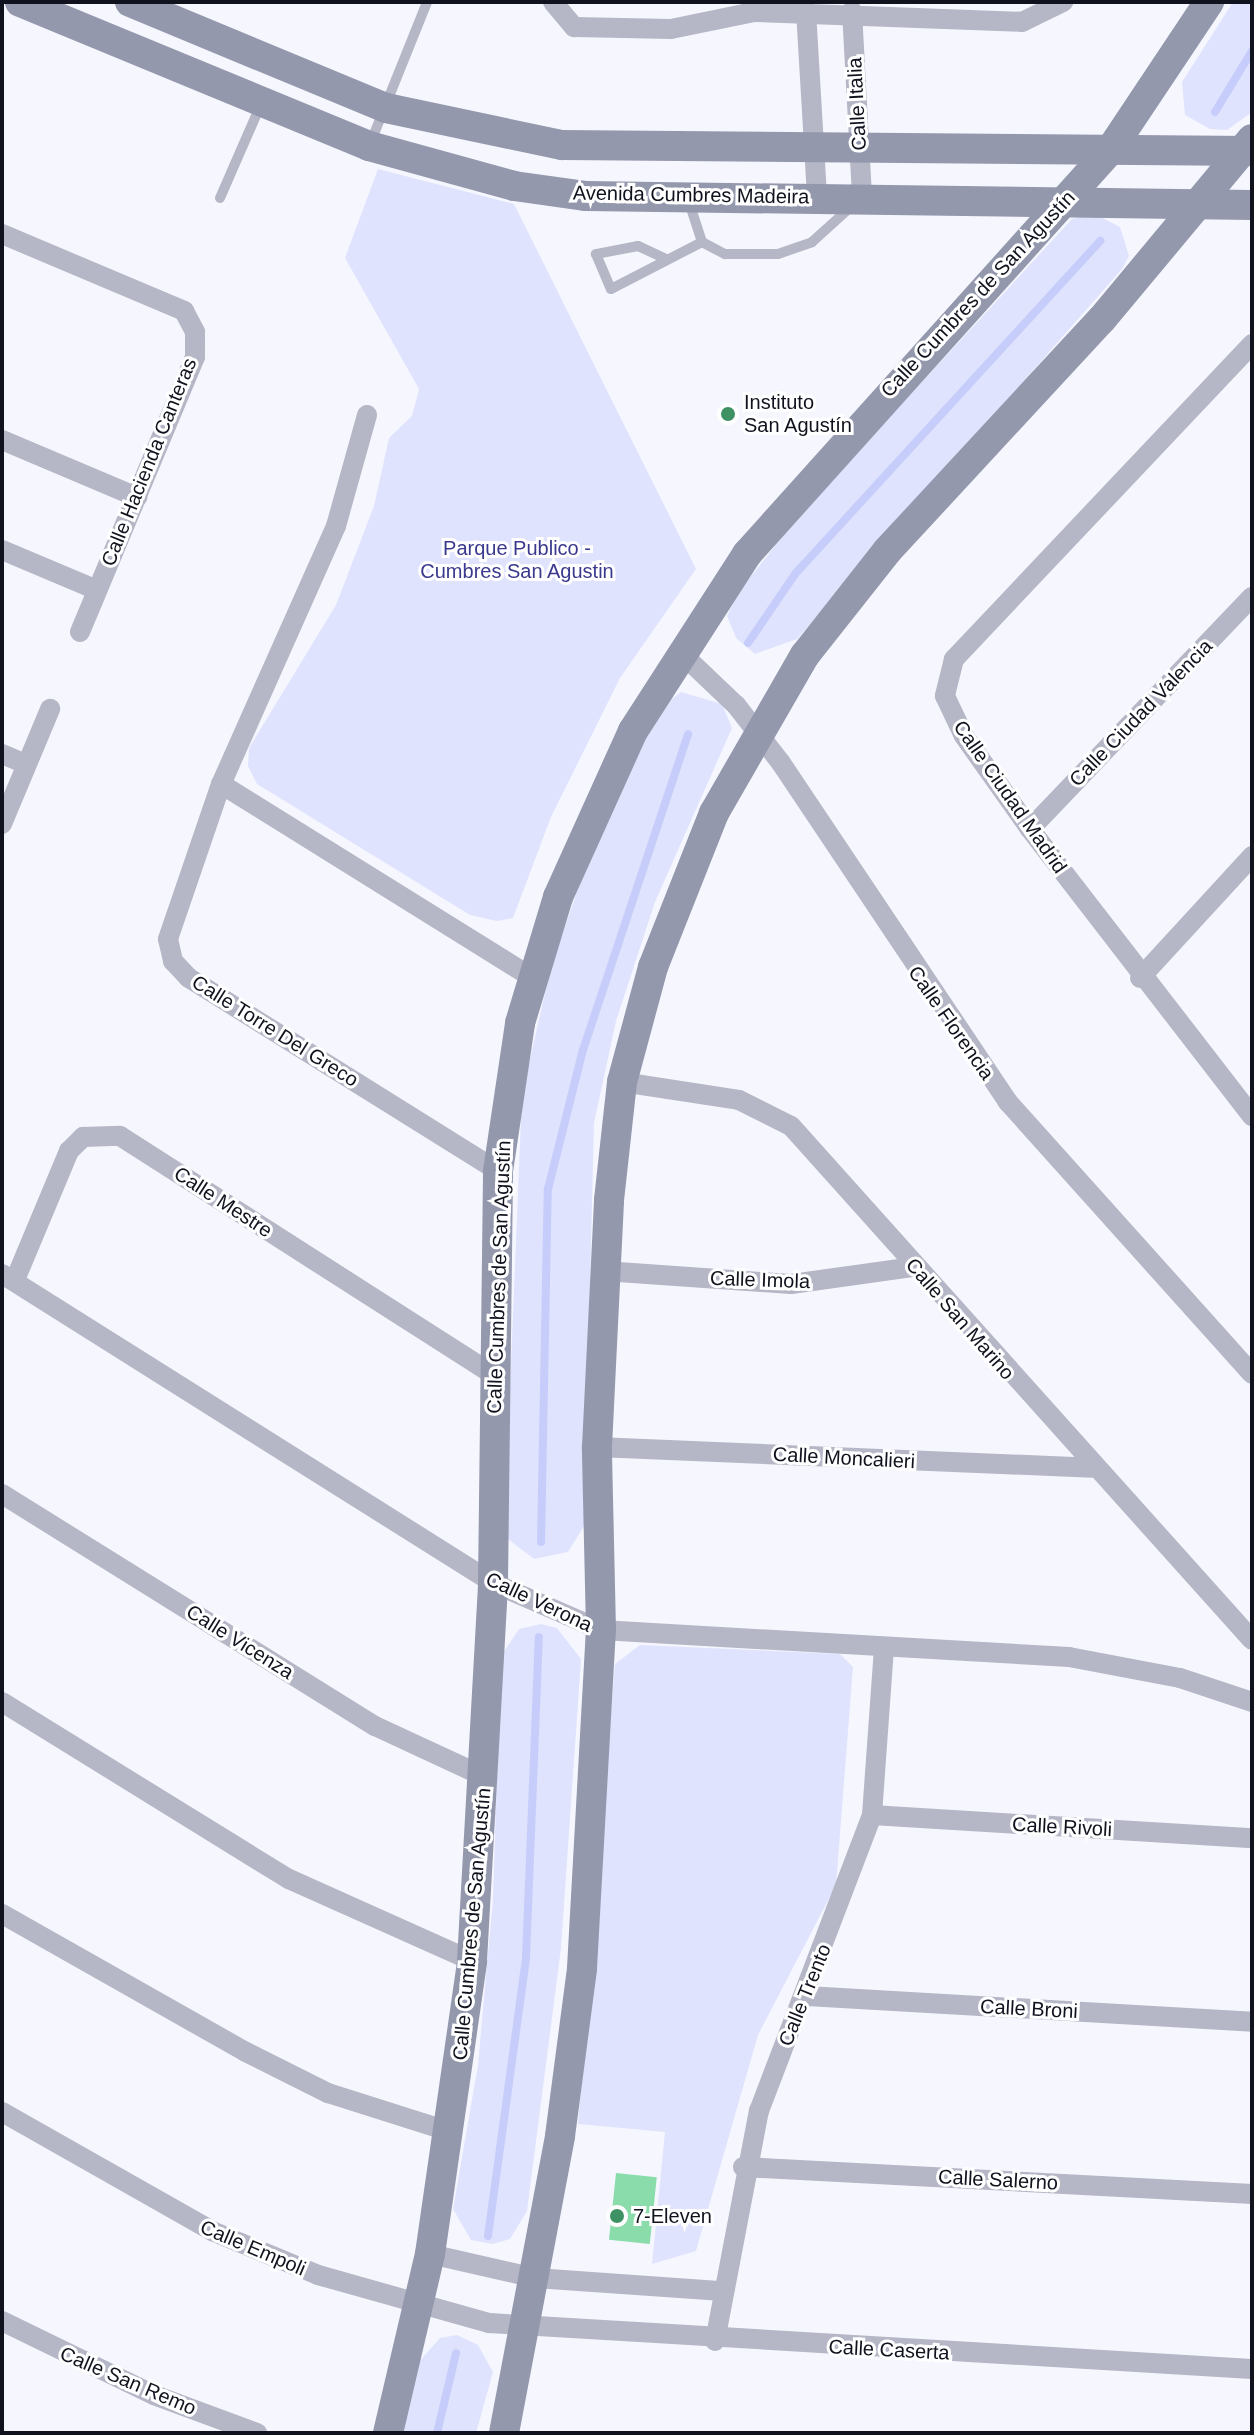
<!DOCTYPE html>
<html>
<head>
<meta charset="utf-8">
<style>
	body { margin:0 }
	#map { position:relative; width:1254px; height:2435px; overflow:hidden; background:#f6f7fe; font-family:Arial,sans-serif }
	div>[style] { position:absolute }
	.green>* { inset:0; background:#dfe3fd }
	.stream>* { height:8px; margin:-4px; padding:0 4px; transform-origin:4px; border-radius:4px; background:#c6cdfa }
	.building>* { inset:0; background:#8bdcab; transform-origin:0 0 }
	.lane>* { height:10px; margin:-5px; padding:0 5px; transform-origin:5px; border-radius:5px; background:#b5b7c6 }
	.street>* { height:20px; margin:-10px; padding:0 10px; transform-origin:10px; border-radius:10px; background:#b5b7c6 }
	.secondary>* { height:30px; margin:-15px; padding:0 15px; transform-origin:15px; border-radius:15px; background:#9498ad }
	.dots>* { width:22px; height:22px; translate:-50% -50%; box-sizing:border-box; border:4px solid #fff; border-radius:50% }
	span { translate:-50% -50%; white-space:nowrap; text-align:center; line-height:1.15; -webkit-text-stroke:6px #fff; paint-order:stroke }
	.street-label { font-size:20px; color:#10121d }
	.poi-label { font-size:20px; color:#10121d }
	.left { translate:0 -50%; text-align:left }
	.park-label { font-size:20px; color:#3a398d }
	.frame { position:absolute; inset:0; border:4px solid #10121d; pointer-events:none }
</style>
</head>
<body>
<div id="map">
	<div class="green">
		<div style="clip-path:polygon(1233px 2px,1252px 2px,1252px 112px,1227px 130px,1210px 129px,1185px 115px,1182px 82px)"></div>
		<div style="clip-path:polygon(378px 169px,514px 204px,696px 569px,620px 678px,551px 817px,513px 918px,497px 921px,470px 915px,257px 784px,248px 766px,249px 748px,336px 605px,374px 506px,389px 438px,412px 416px,419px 389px,345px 258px)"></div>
		<div style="clip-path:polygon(1095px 214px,1120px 227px,1129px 256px,1122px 269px,797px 639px,755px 654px,736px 638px,727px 616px,738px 593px,796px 519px,1072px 219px)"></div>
		<div style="clip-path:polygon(681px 692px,722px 704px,732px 728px,655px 902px,616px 1021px,594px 1123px,584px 1526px,568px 1552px,534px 1559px,504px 1536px,522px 1094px,551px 967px,591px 851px,662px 706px)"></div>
		<div style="clip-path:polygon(541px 1624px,557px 1628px,581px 1659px,561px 1948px,527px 2211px,510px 2239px,493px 2244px,471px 2240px,453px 2209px,478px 2065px,493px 1899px,501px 1656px,519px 1629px)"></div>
		<div style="clip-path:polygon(640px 1645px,840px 1654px,853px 1667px,836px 1885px,758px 2035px,696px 2251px,652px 2264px,665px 2132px,578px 2124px,615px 1664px)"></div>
		<div style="clip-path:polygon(457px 2335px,478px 2345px,493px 2372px,476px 2433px,400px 2433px,417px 2364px,440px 2338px)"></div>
	</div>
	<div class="stream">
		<div style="left:1215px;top:112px;width:71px;rotate:-58.8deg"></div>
		<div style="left:748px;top:643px;width:83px;rotate:-55.7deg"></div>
		<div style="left:795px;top:574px;width:452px;rotate:-47.5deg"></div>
		<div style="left:541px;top:1542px;width:353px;rotate:-88.9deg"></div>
		<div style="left:548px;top:1189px;width:143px;rotate:-75.9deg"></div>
		<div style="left:583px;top:1050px;width:333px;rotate:-71.6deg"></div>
		<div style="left:488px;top:2236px;width:282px;rotate:-82.2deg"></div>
		<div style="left:526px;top:1957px;width:320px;rotate:-87.7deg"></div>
		<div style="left:437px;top:2433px;width:82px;rotate:-76.6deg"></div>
	</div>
	<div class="building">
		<div style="left:616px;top:2173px;width:41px;height:67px;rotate:6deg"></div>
	</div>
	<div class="lane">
		<div style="left:370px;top:144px;width:153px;rotate:-68.1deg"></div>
		<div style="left:220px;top:198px;width:103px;rotate:-66.4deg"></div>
		<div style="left:689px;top:202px;width:42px;rotate:72deg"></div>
		<div style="left:702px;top:242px;width:26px;rotate:28deg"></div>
		<div style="left:725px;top:254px;width:53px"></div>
		<div style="left:778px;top:254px;width:36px;rotate:-19deg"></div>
		<div style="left:812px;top:242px;width:55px;rotate:-42.1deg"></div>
		<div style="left:666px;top:259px;width:31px;rotate:-155deg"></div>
		<div style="left:638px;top:246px;width:43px;rotate:169.2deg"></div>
		<div style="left:596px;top:254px;width:38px;rotate:67deg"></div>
		<div style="left:611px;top:289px;width:102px;rotate:-27.3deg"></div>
	</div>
	<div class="street">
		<div style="left:553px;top:2px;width:33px;rotate:50deg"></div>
		<div style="left:574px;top:27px;width:97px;rotate:1.2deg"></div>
		<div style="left:671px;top:29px;width:85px;rotate:-11.6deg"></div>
		<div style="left:754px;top:12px;width:268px;rotate:2.1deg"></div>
		<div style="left:1022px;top:22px;width:46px;rotate:-26deg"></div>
		<div style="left:806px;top:11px;width:186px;rotate:86.6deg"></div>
		<div style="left:852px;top:11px;width:186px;rotate:86.9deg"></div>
		<div style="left:2px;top:234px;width:198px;rotate:22.9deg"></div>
		<div style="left:184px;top:311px;width:24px;rotate:62deg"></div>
		<div style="left:195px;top:332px;width:25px;rotate:90deg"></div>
		<div style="left:195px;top:357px;width:298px;rotate:112.7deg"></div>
		<div style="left:1252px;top:344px;width:434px;rotate:133.4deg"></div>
		<div style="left:954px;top:659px;width:38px;rotate:104deg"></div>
		<div style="left:945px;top:696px;width:44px;rotate:64.6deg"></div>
		<div style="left:964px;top:736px;width:114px;rotate:54.6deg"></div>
		<div style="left:1030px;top:829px;width:363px;rotate:52.3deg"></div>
		<div style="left:367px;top:415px;width:115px;rotate:105.6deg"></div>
		<div style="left:336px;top:526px;width:282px;rotate:114deg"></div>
		<div style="left:221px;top:784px;width:164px;rotate:108.9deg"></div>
		<div style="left:168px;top:939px;width:23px;rotate:77deg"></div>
		<div style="left:173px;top:961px;width:23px;rotate:47deg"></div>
		<div style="left:189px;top:978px;width:364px;rotate:32deg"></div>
		<div style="left:2px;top:440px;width:147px;rotate:22.9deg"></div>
		<div style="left:2px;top:550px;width:103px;rotate:22.8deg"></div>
		<div style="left:679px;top:651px;width:79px;rotate:43.5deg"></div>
		<div style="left:736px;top:705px;width:73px;rotate:52.2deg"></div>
		<div style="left:781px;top:763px;width:408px;rotate:56.2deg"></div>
		<div style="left:1008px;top:1102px;width:365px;rotate:48.1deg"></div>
		<div style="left:2px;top:754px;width:26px;rotate:23deg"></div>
		<div style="left:221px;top:784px;width:365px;rotate:31.9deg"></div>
		<div style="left:2px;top:824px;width:125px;rotate:-67.3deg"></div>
		<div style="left:1030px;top:829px;width:321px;rotate:-46.3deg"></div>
		<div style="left:1140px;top:978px;width:166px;rotate:-47.4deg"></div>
		<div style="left:622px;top:1082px;width:118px;rotate:8.7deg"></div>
		<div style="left:739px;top:1100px;width:58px;rotate:26.6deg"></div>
		<div style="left:791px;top:1126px;width:690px;rotate:48.11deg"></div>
		<div style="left:604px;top:1271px;width:187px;rotate:4deg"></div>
		<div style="left:791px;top:1284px;width:124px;rotate:-7.9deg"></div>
		<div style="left:2px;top:1274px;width:580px;rotate:32.18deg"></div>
		<div style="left:493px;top:1583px;width:118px;rotate:23.5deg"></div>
		<div style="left:601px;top:1630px;width:469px;rotate:3.3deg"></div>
		<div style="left:1069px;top:1657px;width:113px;rotate:10.7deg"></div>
		<div style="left:1180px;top:1678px;width:76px;rotate:18.4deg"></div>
		<div style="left:15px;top:1280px;width:140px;rotate:-67.3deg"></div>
		<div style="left:69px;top:1151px;width:20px;rotate:-45deg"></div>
		<div style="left:83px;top:1137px;width:37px;rotate:-2deg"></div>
		<div style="left:120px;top:1136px;width:443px;rotate:32.6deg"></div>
		<div style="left:597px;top:1447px;width:495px;rotate:2.4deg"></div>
		<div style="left:2px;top:1494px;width:439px;rotate:31.9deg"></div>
		<div style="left:375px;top:1726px;width:121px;rotate:24.9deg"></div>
		<div style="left:2px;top:1702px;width:337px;rotate:31.7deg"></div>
		<div style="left:289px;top:1879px;width:201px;rotate:24.1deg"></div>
		<div style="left:872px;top:1815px;width:381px;rotate:3.5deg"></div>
		<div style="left:2px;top:1914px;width:280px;rotate:29.5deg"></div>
		<div style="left:246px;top:2052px;width:92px;rotate:26.6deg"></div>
		<div style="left:328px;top:2093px;width:129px;rotate:17.6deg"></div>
		<div style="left:807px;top:1996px;width:446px;rotate:3.3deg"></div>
		<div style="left:2px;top:2112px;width:241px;rotate:29.5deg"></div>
		<div style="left:212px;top:2231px;width:115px;rotate:22.5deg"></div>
		<div style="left:318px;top:2275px;width:178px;rotate:15.7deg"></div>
		<div style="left:489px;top:2323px;width:764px;rotate:3.45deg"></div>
		<div style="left:743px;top:2167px;width:510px;rotate:3.04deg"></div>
		<div style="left:430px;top:2254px;width:108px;rotate:12.9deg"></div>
		<div style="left:535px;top:2278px;width:188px;rotate:4deg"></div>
		<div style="left:2px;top:2321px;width:169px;rotate:26deg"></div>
		<div style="left:154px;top:2395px;width:110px;rotate:20.3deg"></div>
		<div style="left:715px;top:2341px;width:234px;rotate:-79.2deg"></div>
		<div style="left:759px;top:2111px;width:317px;rotate:-69.1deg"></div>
		<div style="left:872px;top:1815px;width:167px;rotate:-85.9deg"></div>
	</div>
	<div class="secondary">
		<div style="left:20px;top:2px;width:378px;rotate:22.4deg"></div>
		<div style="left:369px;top:146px;width:150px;rotate:15.4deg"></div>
		<div style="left:514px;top:186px;width:73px;rotate:7.9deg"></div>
		<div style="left:586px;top:196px;width:666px;rotate:0.77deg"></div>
		<div style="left:130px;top:2px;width:277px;rotate:22.5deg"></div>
		<div style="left:386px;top:108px;width:180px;rotate:11.9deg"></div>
		<div style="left:562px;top:145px;width:690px;rotate:0.5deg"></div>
		<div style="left:388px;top:2433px;width:184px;rotate:-76.8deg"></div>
		<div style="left:430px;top:2254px;width:296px;rotate:-81.8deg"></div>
		<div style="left:472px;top:1961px;width:379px;rotate:-86.8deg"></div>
		<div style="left:493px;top:1583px;width:412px;rotate:-89.3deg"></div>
		<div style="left:498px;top:1171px;width:150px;rotate:-81.5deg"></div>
		<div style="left:520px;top:1023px;width:132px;rotate:-73.2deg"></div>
		<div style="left:558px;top:897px;width:182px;rotate:-65.7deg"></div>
		<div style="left:633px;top:731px;width:211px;rotate:-57.2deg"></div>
		<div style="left:747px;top:554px;width:545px;rotate:-48.05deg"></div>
		<div style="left:1111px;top:149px;width:177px;rotate:-56.3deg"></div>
		<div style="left:504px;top:2433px;width:302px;rotate:-79.3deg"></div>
		<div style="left:560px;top:2136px;width:169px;rotate:-82.5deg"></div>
		<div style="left:582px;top:1968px;width:339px;rotate:-86.8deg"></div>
		<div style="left:601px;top:1630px;width:183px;rotate:-91.3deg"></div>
		<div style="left:597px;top:1447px;width:247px;rotate:-87.2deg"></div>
		<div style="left:609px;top:1200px;width:119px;rotate:-83.7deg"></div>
		<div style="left:622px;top:1082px;width:119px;rotate:-74.9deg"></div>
		<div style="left:653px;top:967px;width:166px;rotate:-68.4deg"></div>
		<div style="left:714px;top:813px;width:182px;rotate:-60.1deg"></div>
		<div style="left:805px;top:655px;width:132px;rotate:-51.7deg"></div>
		<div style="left:887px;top:551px;width:316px;rotate:-47.2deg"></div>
		<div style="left:1102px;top:319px;width:234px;rotate:-50.2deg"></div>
	</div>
	<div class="dots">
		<div style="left:728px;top:414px;background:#3d9163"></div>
		<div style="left:617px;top:2216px;background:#3d9163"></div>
	</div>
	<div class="street-label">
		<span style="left:857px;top:104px;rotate:-93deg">Calle Italia</span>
		<span style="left:691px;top:195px;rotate:1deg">Avenida Cumbres Madeira</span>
		<span style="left:978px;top:294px;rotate:-47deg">Calle Cumbres de San Agustín</span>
		<span style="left:149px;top:462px;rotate:-68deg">Calle Hacienda Canteras</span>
		<span style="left:1141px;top:713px;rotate:-46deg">Calle Ciudad Valencia</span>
		<span style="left:1010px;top:797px;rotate:55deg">Calle Ciudad Madrid</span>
		<span style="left:951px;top:1023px;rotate:55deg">Calle Florencia</span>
		<span style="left:275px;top:1031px;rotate:32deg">Calle Torre Del Greco</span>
		<span style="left:223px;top:1202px;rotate:33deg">Calle Mestre</span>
		<span style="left:499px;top:1277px;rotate:-88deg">Calle Cumbres de San Agustín</span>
		<span style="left:760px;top:1280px;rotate:2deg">Calle Imola</span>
		<span style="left:960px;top:1319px;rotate:49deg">Calle San Marino</span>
		<span style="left:844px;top:1458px;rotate:3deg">Calle Moncalieri</span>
		<span style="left:539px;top:1602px;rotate:25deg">Calle Verona</span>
		<span style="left:240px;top:1642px;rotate:32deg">Calle Vicenza</span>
		<span style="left:1062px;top:1827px;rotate:3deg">Calle Rivoli</span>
		<span style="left:472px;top:1924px;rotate:-85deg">Calle Cumbres de San Agustín</span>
		<span style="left:805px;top:1995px;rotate:-68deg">Calle Trento</span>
		<span style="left:1029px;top:2009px;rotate:3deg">Calle Broni</span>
		<span style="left:998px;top:2180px;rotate:3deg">Calle Salerno</span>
		<span style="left:253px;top:2248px;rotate:23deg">Calle Empoli</span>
		<span style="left:889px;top:2350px;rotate:3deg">Calle Caserta</span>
		<span style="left:128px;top:2381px;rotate:23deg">Calle San Remo</span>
	</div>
	<div class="poi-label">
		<span class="left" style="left:744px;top:414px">Instituto<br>San Agustín</span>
		<span class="left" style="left:633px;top:2216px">7-Eleven</span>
	</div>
	<div class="park-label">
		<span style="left:517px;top:560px">Parque Publico -<br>Cumbres San Agustin</span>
	</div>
	<div class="frame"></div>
</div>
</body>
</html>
